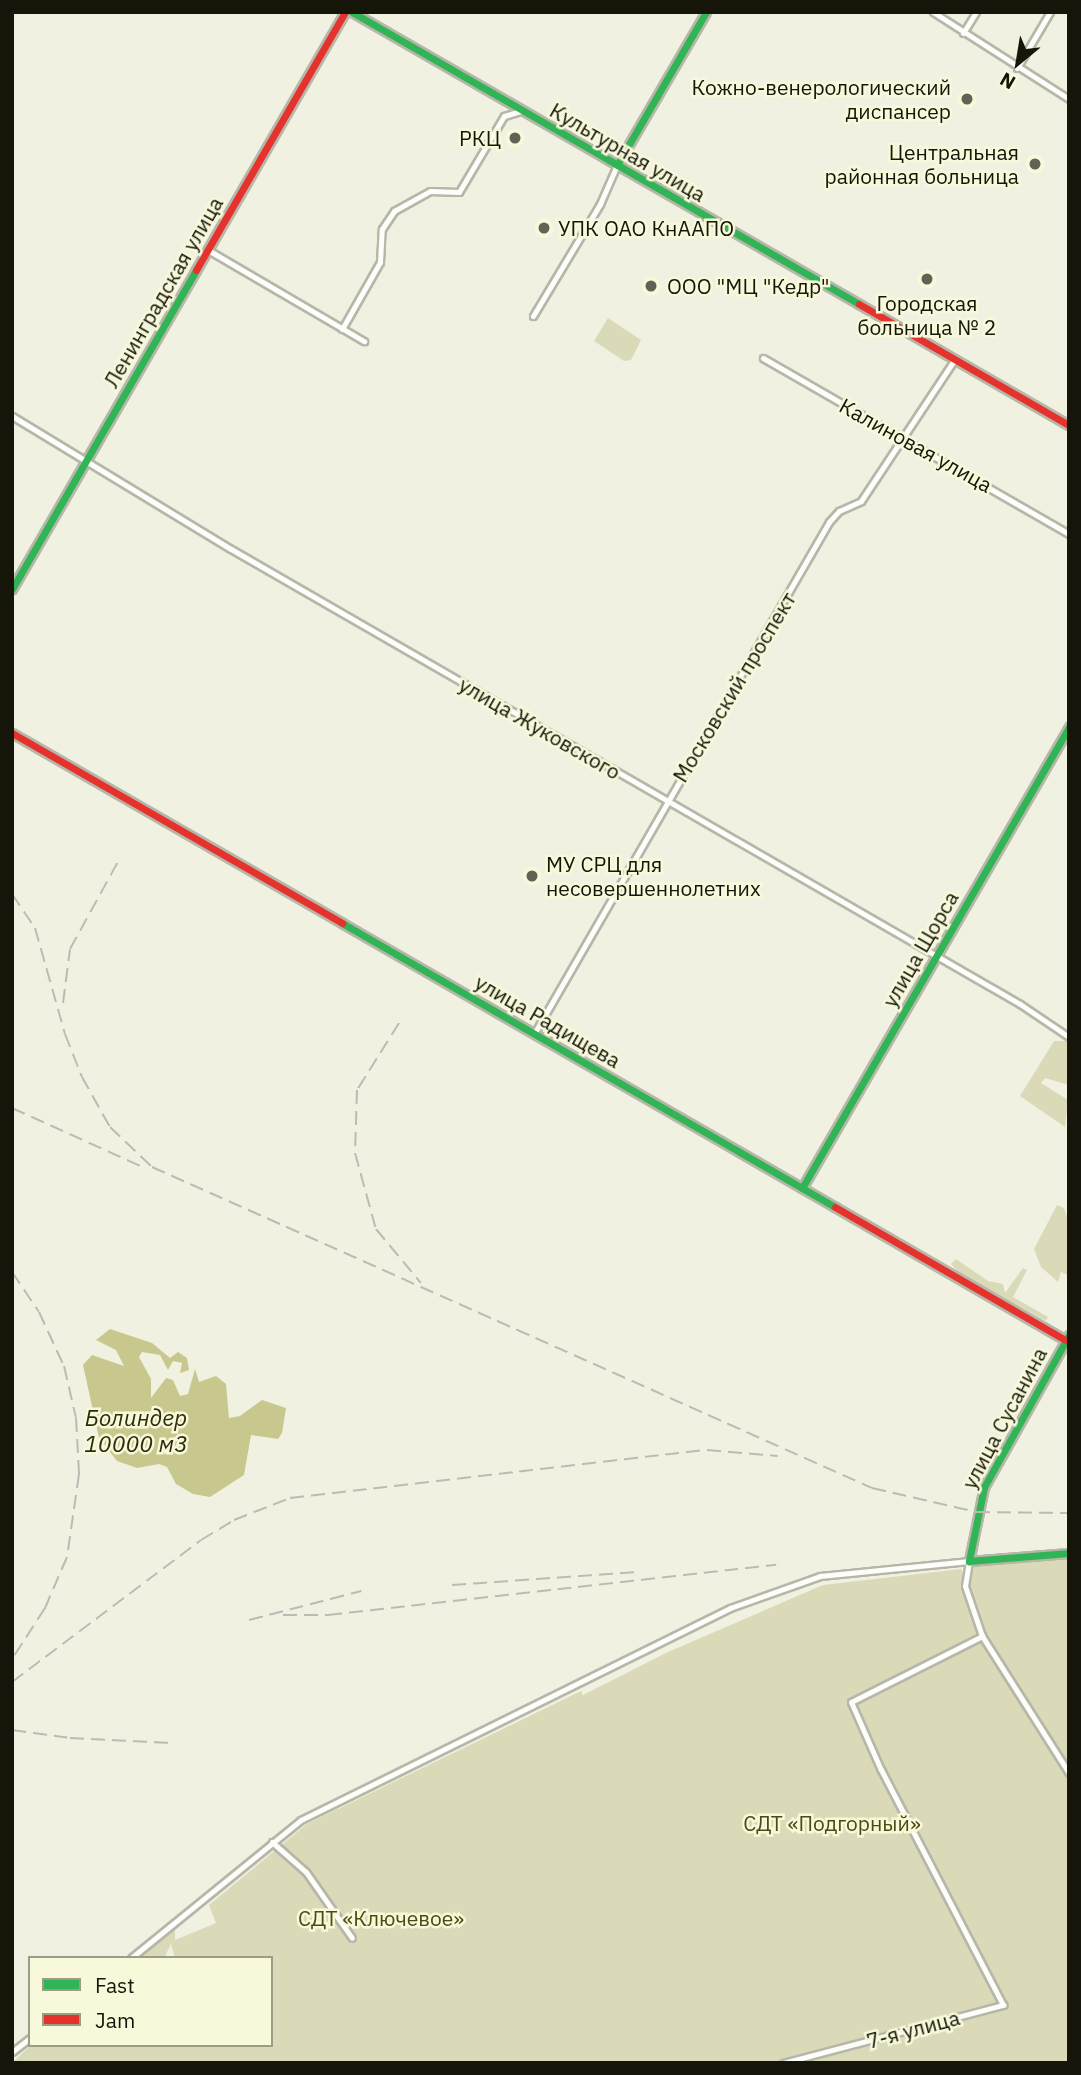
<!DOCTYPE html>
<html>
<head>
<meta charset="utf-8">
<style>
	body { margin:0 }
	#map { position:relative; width:1081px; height:2075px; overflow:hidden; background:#f1f1e1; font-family:"IBM Plex Sans",sans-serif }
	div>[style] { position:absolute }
	.green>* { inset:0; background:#dadab9 }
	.water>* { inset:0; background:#c8c88e }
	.roads { filter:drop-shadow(2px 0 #b6b6a9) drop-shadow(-2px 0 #b6b6a9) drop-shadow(0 2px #b6b6a9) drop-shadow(0 -2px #b6b6a9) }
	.street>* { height:5px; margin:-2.5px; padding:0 2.5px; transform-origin:2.5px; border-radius:2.5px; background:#fdfdfa }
	.fast>* { height:7px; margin:-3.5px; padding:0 3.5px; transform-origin:3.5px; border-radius:3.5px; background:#30b455 }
	.jam>* { height:7px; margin:-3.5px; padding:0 3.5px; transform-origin:3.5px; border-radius:3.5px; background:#e5322d }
	.rail>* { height:2px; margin-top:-1px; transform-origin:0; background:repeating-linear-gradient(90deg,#bbbbb6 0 14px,transparent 0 21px) }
	.dots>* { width:19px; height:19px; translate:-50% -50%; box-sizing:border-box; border:4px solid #f8f8da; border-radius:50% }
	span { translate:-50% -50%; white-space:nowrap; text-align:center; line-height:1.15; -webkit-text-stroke:5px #f8f8da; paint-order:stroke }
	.poi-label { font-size:21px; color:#15150a }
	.right { translate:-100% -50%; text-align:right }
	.left { translate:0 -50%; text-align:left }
	.street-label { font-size:21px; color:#15150a }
	.park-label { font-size:21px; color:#4c4b12 }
	.water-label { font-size:23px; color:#2d2c0b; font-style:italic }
	.frame { position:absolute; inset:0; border:14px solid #15150a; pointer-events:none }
	.legend { position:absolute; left:28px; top:1956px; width:245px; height:91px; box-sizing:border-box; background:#f8f8da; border:2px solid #9d9d87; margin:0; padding:9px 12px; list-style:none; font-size:21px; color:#15150a }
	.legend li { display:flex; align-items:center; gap:14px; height:35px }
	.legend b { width:35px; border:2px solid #9d9d87 }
	.north { position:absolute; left:983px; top:28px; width:70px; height:70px; -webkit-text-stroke:5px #f8f8da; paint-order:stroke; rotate:210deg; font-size:19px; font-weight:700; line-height:28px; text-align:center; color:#15150a }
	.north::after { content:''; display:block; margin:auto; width:24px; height:32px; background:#15150a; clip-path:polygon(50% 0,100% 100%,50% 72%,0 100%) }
</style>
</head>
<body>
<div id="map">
	<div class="green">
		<div style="clip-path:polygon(608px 318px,641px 340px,631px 360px,624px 361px,594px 341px)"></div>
		<div style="clip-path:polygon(1054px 1041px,1069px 1041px,1069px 1085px,1045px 1078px,1041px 1083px,1068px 1100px,1065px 1127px,1020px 1096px)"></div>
		<div style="clip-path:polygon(1057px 1205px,1064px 1208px,1069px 1223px,1069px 1276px,1061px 1272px,1058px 1282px,1041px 1267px,1034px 1249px)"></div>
		<div style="clip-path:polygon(956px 1259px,988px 1281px,1003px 1284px,1005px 1293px,1023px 1268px,1027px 1270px,1013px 1297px,1048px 1317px,1046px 1321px,959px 1273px,951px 1264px)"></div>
		<div style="clip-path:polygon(1069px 1556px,1069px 2063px,12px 2063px,31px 2045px,271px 2045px,271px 1958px,175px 1958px,171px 1944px,164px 1958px,137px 1958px,167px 1931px,175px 1928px,175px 1940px,216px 1923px,209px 1905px,307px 1824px,581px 1691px,583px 1695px,668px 1652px,823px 1585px,961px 1569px,964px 1574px,973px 1573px,971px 1565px)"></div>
	</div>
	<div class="water">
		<div style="clip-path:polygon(110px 1329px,152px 1343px,170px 1358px,178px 1352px,187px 1358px,189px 1370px,180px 1373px,182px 1363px,173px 1361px,168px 1370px,160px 1355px,142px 1352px,139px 1357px,151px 1379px,151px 1398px,166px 1378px,173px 1380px,180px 1396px,188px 1394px,195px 1369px,199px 1382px,216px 1376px,226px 1384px,229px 1418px,240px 1416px,262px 1400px,286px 1408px,282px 1433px,278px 1439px,251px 1435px,244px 1475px,210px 1497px,193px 1494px,176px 1484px,167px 1467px,159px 1464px,137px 1468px,117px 1461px,99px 1438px,83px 1365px,92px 1355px,124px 1366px,116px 1350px,96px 1340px)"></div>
	</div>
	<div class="roads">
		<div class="street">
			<div style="left:933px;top:12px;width:161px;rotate:32.6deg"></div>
			<div style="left:963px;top:33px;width:25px;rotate:-58deg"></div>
			<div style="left:1017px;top:68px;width:65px;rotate:-59.5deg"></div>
			<div style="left:208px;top:250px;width:181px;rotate:30.3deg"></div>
			<div style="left:533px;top:316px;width:131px;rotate:-59.1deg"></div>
			<div style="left:600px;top:204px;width:43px;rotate:-66.4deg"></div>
			<div style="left:342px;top:329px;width:77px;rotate:-60.4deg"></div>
			<div style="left:380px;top:262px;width:33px;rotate:-87deg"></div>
			<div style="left:382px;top:229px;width:22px;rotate:-56deg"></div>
			<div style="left:394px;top:211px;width:41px;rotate:-29.1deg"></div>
			<div style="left:430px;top:191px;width:29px;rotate:2deg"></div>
			<div style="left:459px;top:192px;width:88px;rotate:-59.4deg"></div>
			<div style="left:504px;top:116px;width:17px;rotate:-17deg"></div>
			<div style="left:763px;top:358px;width:353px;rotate:29.9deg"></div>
			<div style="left:12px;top:416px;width:256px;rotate:31.3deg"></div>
			<div style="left:231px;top:549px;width:911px;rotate:29.97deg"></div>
			<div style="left:1020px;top:1004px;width:59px;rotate:34deg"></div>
			<div style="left:534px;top:1034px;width:591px;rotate:-60.05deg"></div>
			<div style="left:829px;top:522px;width:15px;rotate:-48deg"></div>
			<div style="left:839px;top:511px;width:24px;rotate:-24deg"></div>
			<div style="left:861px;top:501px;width:170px;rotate:-56.5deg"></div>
			<div style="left:272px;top:1842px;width:45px;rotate:41.4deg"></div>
			<div style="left:306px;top:1872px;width:80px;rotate:55.1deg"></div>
			<div style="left:131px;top:1958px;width:219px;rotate:-39.1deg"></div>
			<div style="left:301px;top:1820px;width:479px;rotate:-26.3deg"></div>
			<div style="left:730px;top:1608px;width:96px;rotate:-19.6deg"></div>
			<div style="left:820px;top:1576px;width:150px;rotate:-5.7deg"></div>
			<div style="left:969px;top:1561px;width:25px;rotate:99deg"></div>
			<div style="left:965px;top:1586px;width:53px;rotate:71.2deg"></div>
			<div style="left:982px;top:1636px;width:162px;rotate:57.6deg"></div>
			<div style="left:12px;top:2052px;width:23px;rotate:-38deg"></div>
			<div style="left:783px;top:2063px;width:228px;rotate:-14.8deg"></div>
			<div style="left:1003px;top:2005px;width:265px;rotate:-117.4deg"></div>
			<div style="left:881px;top:1770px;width:74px;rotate:-113.8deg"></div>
			<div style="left:851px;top:1702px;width:147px;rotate:-26.7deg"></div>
		</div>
		<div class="fast">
			<div style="left:352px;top:12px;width:585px;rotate:29.94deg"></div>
			<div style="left:617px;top:165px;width:177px;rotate:-59.8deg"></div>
			<div style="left:12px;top:589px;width:368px;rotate:-60deg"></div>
			<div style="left:342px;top:923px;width:569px;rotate:29.94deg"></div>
			<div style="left:802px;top:1188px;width:533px;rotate:-59.92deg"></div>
			<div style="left:1069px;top:1335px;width:174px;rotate:119.2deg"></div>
			<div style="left:984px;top:1487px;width:76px;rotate:101.5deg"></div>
			<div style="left:969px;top:1561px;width:100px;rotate:-4.6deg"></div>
		</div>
		<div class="jam">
			<div style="left:196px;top:270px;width:298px;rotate:-60deg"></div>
			<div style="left:859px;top:304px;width:242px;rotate:30deg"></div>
			<div style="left:12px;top:733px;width:381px;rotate:29.9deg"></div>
			<div style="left:835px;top:1207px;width:266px;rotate:30deg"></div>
		</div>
	</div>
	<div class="rail">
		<div style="left:12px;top:894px;width:41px;rotate:55.9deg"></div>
		<div style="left:35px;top:928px;width:110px;rotate:74.2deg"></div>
		<div style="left:65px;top:1034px;width:46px;rotate:68.4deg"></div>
		<div style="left:82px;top:1077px;width:57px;rotate:60.8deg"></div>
		<div style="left:110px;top:1127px;width:58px;rotate:43.6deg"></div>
		<div style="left:152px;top:1167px;width:788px;rotate:24.03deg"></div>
		<div style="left:872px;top:1488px;width:107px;rotate:13deg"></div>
		<div style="left:976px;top:1512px;width:93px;rotate:0.6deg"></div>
		<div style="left:63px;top:1003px;width:54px;rotate:-82.6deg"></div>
		<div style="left:70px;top:949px;width:102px;rotate:-61.2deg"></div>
		<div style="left:399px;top:1023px;width:79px;rotate:122.1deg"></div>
		<div style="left:357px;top:1090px;width:63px;rotate:91.8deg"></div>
		<div style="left:355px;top:1153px;width:79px;rotate:74.6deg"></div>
		<div style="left:376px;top:1229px;width:70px;rotate:50.2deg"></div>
		<div style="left:12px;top:1108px;width:146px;rotate:24.3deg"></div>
		<div style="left:12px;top:1272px;width:48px;rotate:56deg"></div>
		<div style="left:39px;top:1312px;width:60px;rotate:65.2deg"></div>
		<div style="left:64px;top:1366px;width:53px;rotate:77deg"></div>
		<div style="left:76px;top:1418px;width:56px;rotate:86.9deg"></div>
		<div style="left:79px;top:1474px;width:84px;rotate:98.2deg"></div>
		<div style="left:67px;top:1557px;width:56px;rotate:113.3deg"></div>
		<div style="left:45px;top:1608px;width:61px;rotate:122.9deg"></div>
		<div style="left:452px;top:1585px;width:186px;rotate:-4deg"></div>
		<div style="left:283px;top:1615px;width:45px"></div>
		<div style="left:328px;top:1615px;width:451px;rotate:-6.4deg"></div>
		<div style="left:249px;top:1620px;width:116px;rotate:-14.5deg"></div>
		<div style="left:12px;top:1682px;width:236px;rotate:-36.9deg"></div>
		<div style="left:201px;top:1540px;width:39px;rotate:-31deg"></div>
		<div style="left:234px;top:1520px;width:60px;rotate:-21.4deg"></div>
		<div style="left:290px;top:1498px;width:420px;rotate:-6.6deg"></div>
		<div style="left:707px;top:1450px;width:71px;rotate:4.8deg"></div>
		<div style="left:12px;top:1730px;width:59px;rotate:7.9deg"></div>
		<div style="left:70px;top:1738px;width:101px;rotate:2.8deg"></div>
	</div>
	<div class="dots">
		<div style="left:967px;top:99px;background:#626255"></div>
		<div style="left:515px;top:138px;background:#626255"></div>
		<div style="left:1035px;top:164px;background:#626255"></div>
		<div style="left:544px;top:228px;background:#626255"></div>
		<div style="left:927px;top:279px;background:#626255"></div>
		<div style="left:651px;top:286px;background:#626255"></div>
		<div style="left:532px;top:876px;background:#626255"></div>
	</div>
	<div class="poi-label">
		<span class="right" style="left:951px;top:99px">Кожно-венерологический<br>диспансер</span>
		<span class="right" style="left:501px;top:138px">РКЦ</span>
		<span class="right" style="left:1019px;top:164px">Центральная<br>районная больница</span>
		<span class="left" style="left:558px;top:228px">УПК ОАО КнААПО</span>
		<span class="left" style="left:667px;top:286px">ООО "МЦ "Кедр"</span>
		<span style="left:927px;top:315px">Городская<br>больница № 2</span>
		<span class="left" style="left:546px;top:876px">МУ СРЦ для<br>несовершеннолетних</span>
	</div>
	<div class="street-label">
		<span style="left:628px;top:152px;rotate:30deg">Культурная улица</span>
		<span style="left:163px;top:292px;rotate:-60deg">Ленинградская улица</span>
		<span style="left:916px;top:445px;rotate:29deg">Калиновая улица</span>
		<span style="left:734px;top:687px;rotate:-59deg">Московский проспект</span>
		<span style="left:540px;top:728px;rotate:30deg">улица Жуковского</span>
		<span style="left:920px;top:949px;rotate:-60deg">улица Щорса</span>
		<span style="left:548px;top:1021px;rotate:30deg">улица Радищева</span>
		<span style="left:1004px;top:1418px;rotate:-62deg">улица Сусанина</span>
		<span style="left:913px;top:2029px;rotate:-15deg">7-я улица</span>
	</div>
	<div class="park-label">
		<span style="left:832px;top:1823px">СДТ «Подгорный»</span>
		<span style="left:381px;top:1918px">СДТ «Ключевое»</span>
	</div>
	<div class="water-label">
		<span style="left:136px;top:1430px">Болиндер<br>10000 м3</span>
	</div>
	<div class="frame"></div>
	<ul class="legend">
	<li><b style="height:9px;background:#30b455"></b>Fast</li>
	<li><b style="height:9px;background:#e5322d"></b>Jam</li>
	</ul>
	<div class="north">N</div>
</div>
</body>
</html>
